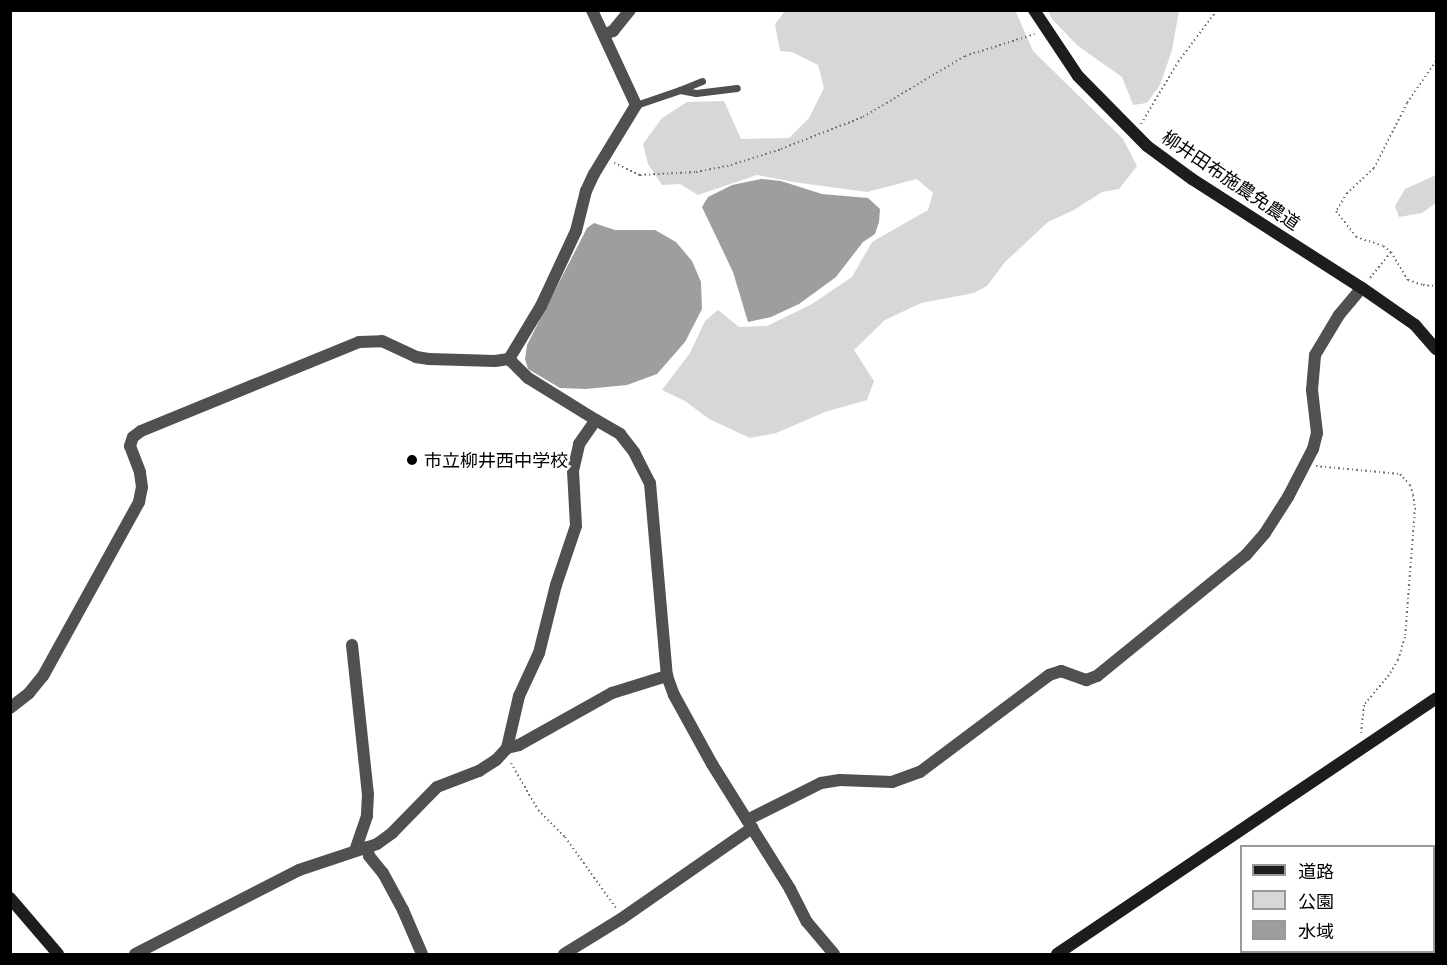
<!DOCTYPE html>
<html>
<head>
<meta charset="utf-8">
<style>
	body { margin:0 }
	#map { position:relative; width:1447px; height:965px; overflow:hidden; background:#fff; font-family:Barlow,"Noto Sans JP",sans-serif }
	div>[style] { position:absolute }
	.green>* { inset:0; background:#d7d7d7 }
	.water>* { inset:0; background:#9e9e9e }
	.path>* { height:2px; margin-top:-1px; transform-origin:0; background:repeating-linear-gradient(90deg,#727272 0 1.5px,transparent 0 4.5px) }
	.lane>* { height:7px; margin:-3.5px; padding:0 3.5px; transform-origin:3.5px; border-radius:3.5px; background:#505050 }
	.street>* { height:12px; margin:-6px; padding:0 6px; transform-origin:6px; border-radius:6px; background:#505050 }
	.secondary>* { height:12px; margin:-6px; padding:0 6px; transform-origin:6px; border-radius:6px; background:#1d1d1d }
	.dots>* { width:16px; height:16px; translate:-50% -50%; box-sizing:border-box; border:3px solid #fff; border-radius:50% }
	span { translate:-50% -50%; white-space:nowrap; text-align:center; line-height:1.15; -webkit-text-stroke:4.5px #fff; paint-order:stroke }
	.street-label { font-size:18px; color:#000 }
	.poi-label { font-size:18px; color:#000 }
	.left { translate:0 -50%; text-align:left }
	.frame { position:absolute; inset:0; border:12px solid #000; pointer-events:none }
	.legend { position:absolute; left:1240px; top:845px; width:195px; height:108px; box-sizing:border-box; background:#fff; border:2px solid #999; margin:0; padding:8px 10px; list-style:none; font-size:18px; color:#000 }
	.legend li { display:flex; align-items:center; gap:12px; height:30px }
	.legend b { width:30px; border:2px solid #999 }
</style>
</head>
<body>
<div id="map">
	<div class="green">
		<div style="clip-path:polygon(1015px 10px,1033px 51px,1123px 139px,1137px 166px,1119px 189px,1102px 192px,1074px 210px,1048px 222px,1005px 262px,987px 286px,974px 293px,921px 303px,885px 320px,854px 350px,874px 381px,867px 400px,825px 412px,776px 433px,750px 438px,709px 419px,685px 401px,662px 390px,690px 353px,705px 321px,718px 310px,739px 327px,767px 326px,812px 304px,852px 277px,872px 242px,928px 210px,933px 193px,917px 179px,867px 192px,800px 183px,757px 175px,698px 195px,680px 184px,662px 185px,648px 164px,643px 144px,662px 118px,687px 102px,724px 101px,741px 139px,789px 138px,809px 118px,824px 88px,818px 65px,792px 52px,780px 51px,775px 24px,785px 11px)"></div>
		<div style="clip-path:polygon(1048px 11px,1179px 11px,1172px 50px,1160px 85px,1147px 103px,1133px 105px,1122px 77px,1078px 46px,1052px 19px)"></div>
		<div style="clip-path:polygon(1436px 175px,1436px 203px,1422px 213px,1399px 217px,1395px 206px,1405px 189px)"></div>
	</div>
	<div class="water">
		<div style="clip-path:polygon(761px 179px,781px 181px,822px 194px,868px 198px,880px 209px,879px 222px,875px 234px,863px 242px,836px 277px,799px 304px,771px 317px,748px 322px,733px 272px,702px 207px,708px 197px,732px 185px)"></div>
		<div style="clip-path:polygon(594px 223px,615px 230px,655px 230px,676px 242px,692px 261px,701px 282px,702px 309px,685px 342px,657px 374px,627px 385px,586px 389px,560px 388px,528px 369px,525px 359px,527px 345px,587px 228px)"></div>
	</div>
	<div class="path">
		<div style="left:1436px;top:61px;width:51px;rotate:124.6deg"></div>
		<div style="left:1407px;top:103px;width:73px;rotate:116.9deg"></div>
		<div style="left:1374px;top:168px;width:37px;rotate:137deg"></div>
		<div style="left:1347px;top:193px;width:21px;rotate:121deg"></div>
		<div style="left:1336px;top:211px;width:33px;rotate:52deg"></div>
		<div style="left:1356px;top:237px;width:28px;rotate:18deg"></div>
		<div style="left:1383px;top:246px;width:10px;rotate:37deg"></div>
		<div style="left:1391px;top:252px;width:33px;rotate:59deg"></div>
		<div style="left:1408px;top:280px;width:16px;rotate:18deg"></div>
		<div style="left:1423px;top:285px;width:13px;rotate:4deg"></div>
		<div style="left:1141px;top:124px;width:72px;rotate:-59.2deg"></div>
		<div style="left:1178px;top:62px;width:65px;rotate:-53.1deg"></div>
		<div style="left:614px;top:163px;width:29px;rotate:25deg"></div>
		<div style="left:640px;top:175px;width:56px;rotate:-3.1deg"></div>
		<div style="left:696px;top:172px;width:36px;rotate:-11deg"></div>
		<div style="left:731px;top:165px;width:52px;rotate:-17.7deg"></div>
		<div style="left:781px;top:149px;width:88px;rotate:-21.3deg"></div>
		<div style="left:863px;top:117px;width:119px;rotate:-30.9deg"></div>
		<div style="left:965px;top:56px;width:73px;rotate:-17.4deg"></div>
		<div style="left:1370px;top:278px;width:33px;rotate:-51deg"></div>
		<div style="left:1316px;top:466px;width:84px;rotate:5.4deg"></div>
		<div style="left:1400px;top:474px;width:15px;rotate:48deg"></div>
		<div style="left:1410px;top:485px;width:10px;rotate:73deg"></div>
		<div style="left:1413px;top:495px;width:13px;rotate:81deg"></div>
		<div style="left:1415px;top:508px;width:129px;rotate:94.4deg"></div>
		<div style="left:1405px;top:637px;width:24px;rotate:107deg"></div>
		<div style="left:1398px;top:660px;width:17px;rotate:121deg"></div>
		<div style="left:1389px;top:675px;width:39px;rotate:130deg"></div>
		<div style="left:1364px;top:705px;width:28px;rotate:96deg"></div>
		<div style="left:511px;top:763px;width:54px;rotate:60.1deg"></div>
		<div style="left:538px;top:810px;width:38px;rotate:45deg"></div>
		<div style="left:565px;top:837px;width:87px;rotate:54.3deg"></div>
		<div style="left:1258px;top:954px;width:4px;rotate:-34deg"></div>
	</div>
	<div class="lane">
		<div style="left:702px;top:81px;width:24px;rotate:158deg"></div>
		<div style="left:680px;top:90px;width:16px;rotate:11deg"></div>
		<div style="left:696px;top:93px;width:41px;rotate:-7deg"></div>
		<div style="left:636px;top:105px;width:46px;rotate:-18.8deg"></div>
	</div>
	<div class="street">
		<div style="left:605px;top:34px;width:9px;rotate:-21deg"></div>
		<div style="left:613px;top:31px;width:27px;rotate:-51deg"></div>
		<div style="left:596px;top:420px;width:28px;rotate:30deg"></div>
		<div style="left:620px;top:434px;width:23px;rotate:52deg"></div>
		<div style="left:634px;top:452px;width:35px;rotate:63deg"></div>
		<div style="left:650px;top:483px;width:194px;rotate:85deg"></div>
		<div style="left:667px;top:676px;width:20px;rotate:70deg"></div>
		<div style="left:674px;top:695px;width:79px;rotate:61.2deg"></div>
		<div style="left:712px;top:764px;width:147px;rotate:58deg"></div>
		<div style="left:790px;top:889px;width:37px;rotate:63deg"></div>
		<div style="left:807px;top:922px;width:42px;rotate:49.8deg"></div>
		<div style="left:352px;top:645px;width:150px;rotate:83.9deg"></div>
		<div style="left:368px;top:794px;width:22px;rotate:93deg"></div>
		<div style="left:367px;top:816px;width:36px;rotate:109deg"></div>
		<div style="left:10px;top:708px;width:24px;rotate:-38deg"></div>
		<div style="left:29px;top:693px;width:22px;rotate:-51deg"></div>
		<div style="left:43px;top:676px;width:199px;rotate:-61.1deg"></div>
		<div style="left:139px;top:502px;width:15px;rotate:-79deg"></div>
		<div style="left:142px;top:487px;width:15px;rotate:-98deg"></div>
		<div style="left:140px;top:472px;width:28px;rotate:-111deg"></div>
		<div style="left:130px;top:446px;width:9px;rotate:-72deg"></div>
		<div style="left:133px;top:437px;width:10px;rotate:-37deg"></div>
		<div style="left:141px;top:431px;width:235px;rotate:-22.2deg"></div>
		<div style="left:359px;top:342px;width:23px;rotate:-2deg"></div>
		<div style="left:382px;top:341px;width:38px;rotate:25deg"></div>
		<div style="left:416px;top:357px;width:13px;rotate:9deg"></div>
		<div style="left:429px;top:359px;width:66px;rotate:1.7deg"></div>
		<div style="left:495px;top:361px;width:14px;rotate:-8deg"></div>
		<div style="left:509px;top:359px;width:62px;rotate:-58.9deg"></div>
		<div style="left:541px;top:306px;width:83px;rotate:-65deg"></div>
		<div style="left:576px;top:231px;width:41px;rotate:-76deg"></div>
		<div style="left:586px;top:191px;width:19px;rotate:-65deg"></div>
		<div style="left:594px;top:174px;width:81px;rotate:-58.7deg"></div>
		<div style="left:636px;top:105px;width:105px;rotate:-114.9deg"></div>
		<div style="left:507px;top:748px;width:12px;rotate:-14deg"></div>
		<div style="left:519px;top:745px;width:107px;rotate:-29.2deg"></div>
		<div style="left:612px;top:693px;width:58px;rotate:-17.2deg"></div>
		<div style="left:747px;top:820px;width:83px;rotate:-26.6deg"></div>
		<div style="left:821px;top:783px;width:19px;rotate:-9deg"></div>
		<div style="left:840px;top:780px;width:52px;rotate:2.2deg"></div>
		<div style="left:892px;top:782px;width:30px;rotate:-20deg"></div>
		<div style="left:920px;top:772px;width:161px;rotate:-36.9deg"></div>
		<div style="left:1049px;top:675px;width:13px;rotate:-18deg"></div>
		<div style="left:1061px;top:671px;width:27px;rotate:20deg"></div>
		<div style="left:1086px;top:680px;width:12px;rotate:-20deg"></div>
		<div style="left:1097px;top:676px;width:192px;rotate:-39.1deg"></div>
		<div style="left:1246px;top:555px;width:29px;rotate:-49deg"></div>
		<div style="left:1265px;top:533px;width:43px;rotate:-57.4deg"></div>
		<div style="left:1288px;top:497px;width:54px;rotate:-62.5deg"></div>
		<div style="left:1313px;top:449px;width:16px;rotate:-76deg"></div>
		<div style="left:1317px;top:433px;width:43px;rotate:-96.6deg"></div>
		<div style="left:1312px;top:390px;width:35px;rotate:-85deg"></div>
		<div style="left:1315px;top:355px;width:47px;rotate:-59deg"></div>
		<div style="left:1339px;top:315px;width:35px;rotate:-50deg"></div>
		<div style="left:367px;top:847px;width:9px;rotate:77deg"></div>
		<div style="left:369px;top:856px;width:22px;rotate:51deg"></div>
		<div style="left:383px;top:873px;width:42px;rotate:61.6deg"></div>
		<div style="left:403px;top:910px;width:48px;rotate:66.6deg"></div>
		<div style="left:135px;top:954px;width:184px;rotate:-27.1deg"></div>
		<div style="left:299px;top:870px;width:82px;rotate:-18.4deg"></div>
		<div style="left:377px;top:844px;width:19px;rotate:-36deg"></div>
		<div style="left:392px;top:833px;width:64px;rotate:-45.6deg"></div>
		<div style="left:437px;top:787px;width:45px;rotate:-20.9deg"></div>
		<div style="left:479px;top:771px;width:20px;rotate:-33deg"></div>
		<div style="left:496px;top:760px;width:16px;rotate:-47deg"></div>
		<div style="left:507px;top:748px;width:53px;rotate:-77deg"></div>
		<div style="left:519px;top:696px;width:47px;rotate:-65.1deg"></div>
		<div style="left:539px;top:653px;width:70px;rotate:-76deg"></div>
		<div style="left:556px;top:585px;width:62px;rotate:-71.3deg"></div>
		<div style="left:576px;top:526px;width:55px;rotate:-93.1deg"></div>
		<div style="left:573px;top:471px;width:28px;rotate:-77deg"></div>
		<div style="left:579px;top:444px;width:29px;rotate:-55deg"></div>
		<div style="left:596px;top:420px;width:80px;rotate:-148.3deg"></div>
		<div style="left:528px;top:378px;width:27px;rotate:-135deg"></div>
		<div style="left:564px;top:954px;width:67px;rotate:-31.6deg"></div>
		<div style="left:621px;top:919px;width:160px;rotate:-34.8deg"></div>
	</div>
	<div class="secondary">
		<div style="left:1034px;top:10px;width:79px;rotate:56.3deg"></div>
		<div style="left:1078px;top:76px;width:98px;rotate:45.4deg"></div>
		<div style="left:1147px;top:146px;width:56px;rotate:36.3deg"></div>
		<div style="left:1192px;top:179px;width:202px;rotate:32.7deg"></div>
		<div style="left:1362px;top:288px;width:65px;rotate:34.9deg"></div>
		<div style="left:1415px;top:325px;width:32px;rotate:49deg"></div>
		<div style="left:10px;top:898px;width:74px;rotate:49.4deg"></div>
		<div style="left:1057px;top:954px;width:457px;rotate:-34deg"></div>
	</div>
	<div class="dots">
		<div style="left:412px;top:460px;background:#000"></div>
	</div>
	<div class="street-label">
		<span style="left:1231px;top:180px;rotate:34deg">柳井田布施農免農道</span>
	</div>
	<div class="poi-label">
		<span class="left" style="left:424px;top:460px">市立柳井西中学校</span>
	</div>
	<div class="frame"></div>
	<ul class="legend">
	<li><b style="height:8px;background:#1d1d1d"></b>道路</li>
	<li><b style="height:16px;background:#d7d7d7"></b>公園</li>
	<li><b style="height:16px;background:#9e9e9e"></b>水域</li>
	</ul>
</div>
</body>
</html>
